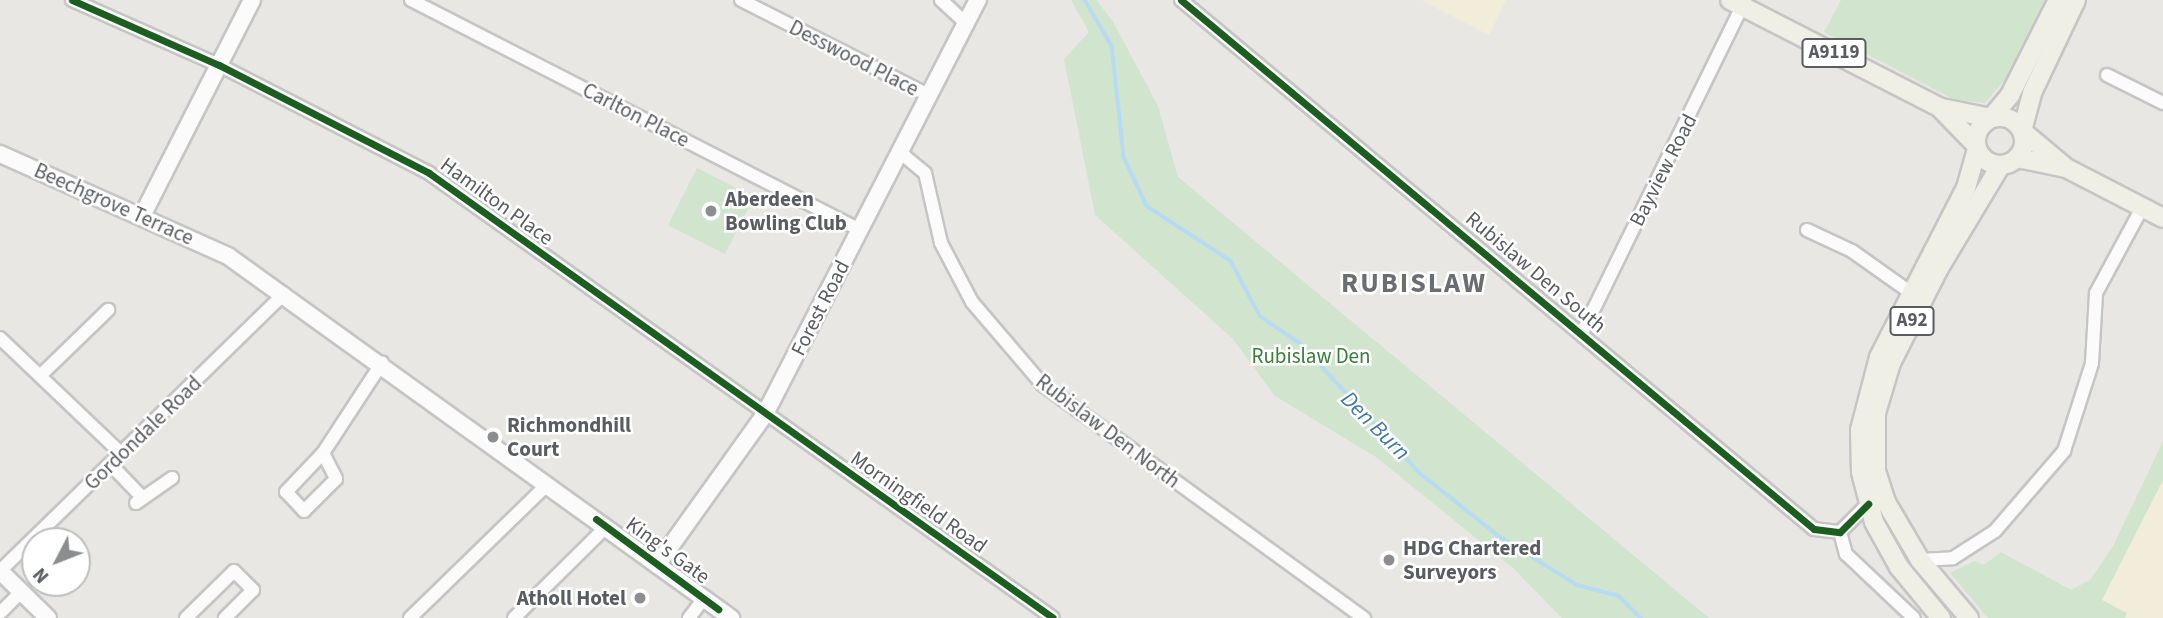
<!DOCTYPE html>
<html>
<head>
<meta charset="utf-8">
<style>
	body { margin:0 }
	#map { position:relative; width:2163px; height:618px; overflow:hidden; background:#e8e7e3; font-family:"Source Sans 3",sans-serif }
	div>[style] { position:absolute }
	.commercial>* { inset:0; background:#f2ecdb }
	.green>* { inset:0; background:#d1e4ce; transform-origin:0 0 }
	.stream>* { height:3.5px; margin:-1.75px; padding:0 1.75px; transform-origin:1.75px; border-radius:1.75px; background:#b7dbf2 }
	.roads { filter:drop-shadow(2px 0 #c5c5c5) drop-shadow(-2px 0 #c5c5c5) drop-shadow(0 2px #c5c5c5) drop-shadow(0 -2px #c5c5c5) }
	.street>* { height:12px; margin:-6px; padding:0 6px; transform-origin:6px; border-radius:6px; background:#fcfbfb }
	.secondary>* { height:16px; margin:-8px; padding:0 8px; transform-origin:8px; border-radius:8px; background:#fcfbfb }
	.primary>* { height:18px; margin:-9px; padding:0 9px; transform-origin:9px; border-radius:9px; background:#f0efe6 }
	.primary>.ring { margin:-9px; padding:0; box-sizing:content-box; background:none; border:18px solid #f0efe6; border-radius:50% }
	.cycleway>* { height:7px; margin:-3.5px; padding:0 3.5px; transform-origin:3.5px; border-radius:3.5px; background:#1b5e20 }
	.dots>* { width:19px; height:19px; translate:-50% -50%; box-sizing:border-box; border:4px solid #fff; border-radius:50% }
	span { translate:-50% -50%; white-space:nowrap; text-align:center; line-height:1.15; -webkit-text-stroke:5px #fff; paint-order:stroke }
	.shield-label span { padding:2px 5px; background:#fff; border:2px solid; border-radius:5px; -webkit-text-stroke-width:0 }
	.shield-label { font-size:19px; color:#595c60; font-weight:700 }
	.street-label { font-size:21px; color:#595c60 }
	.poi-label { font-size:21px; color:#595c60; font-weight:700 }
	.left { translate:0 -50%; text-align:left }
	.right { translate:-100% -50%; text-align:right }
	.park-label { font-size:21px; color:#397e3a }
	.water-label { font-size:23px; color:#4278a8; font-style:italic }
	.district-label { font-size:28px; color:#6a6e72; font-weight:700; letter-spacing:2px }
	.north { position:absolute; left:21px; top:527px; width:70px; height:70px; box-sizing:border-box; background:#fff; border:2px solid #bdbebf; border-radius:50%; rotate:228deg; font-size:19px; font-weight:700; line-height:28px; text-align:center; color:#595c60 }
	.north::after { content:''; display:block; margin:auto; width:24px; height:32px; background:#8b8d8e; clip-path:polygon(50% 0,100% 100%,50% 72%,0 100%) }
</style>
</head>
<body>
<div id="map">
	<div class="commercial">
		<div style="clip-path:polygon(1421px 0,1506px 0,1489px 35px)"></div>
		<div style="clip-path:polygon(2163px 441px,2163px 618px,2070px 618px,2071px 591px,2090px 580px,2113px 546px)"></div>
	</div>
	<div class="green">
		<div style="clip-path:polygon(1071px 0,1096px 0,1112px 20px,1158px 106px,1178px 177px,1709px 618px,1562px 618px,1513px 568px,1376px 457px,1275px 396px,1233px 339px,1095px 215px,1064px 59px,1089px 32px)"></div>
		<div style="clip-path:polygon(1841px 0,2046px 0,2006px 78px,1985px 103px,1955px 100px,1824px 32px)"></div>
		<div style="left:697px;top:168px;width:64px;height:64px;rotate:27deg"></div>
		<div style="clip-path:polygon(2163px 441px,2163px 480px,2102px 600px,2127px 613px,2125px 618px,1988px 618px,1950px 573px,1974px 561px,1984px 565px,2001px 552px,2071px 590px,2090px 580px,2113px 546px)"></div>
	</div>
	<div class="stream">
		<div style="left:1085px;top:0;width:53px;rotate:59.6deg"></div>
		<div style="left:1112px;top:46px;width:112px;rotate:83.8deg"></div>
		<div style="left:1124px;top:157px;width:54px;rotate:64.9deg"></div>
		<div style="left:1147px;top:206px;width:100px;rotate:33.2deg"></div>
		<div style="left:1231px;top:261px;width:62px;rotate:62.2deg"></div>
		<div style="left:1260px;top:316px;width:48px;rotate:34deg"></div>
		<div style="left:1300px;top:343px;width:177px;rotate:47.3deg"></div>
		<div style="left:1420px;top:473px;width:101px;rotate:38.6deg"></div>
		<div style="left:1499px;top:536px;width:92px;rotate:32.1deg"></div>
		<div style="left:1577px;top:585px;width:43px;rotate:14.7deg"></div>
		<div style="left:1619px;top:596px;width:31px;rotate:45deg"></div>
	</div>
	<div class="roads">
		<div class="street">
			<div style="left:72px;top:0;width:161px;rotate:23.9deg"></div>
			<div style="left:219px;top:65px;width:236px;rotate:27.2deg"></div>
			<div style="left:429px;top:173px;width:766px;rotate:35.49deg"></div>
			<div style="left:411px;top:0;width:504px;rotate:27.12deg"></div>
			<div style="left:741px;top:0;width:212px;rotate:26.9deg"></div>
			<div style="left:941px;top:0;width:34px;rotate:43deg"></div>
			<div style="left:1181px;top:0;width:825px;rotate:39.89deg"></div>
			<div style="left:1814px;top:529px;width:26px;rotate:7deg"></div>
			<div style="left:1840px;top:532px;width:40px;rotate:-45deg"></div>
			<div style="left:2107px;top:75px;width:63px;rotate:26.6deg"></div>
			<div style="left:901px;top:153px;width:31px;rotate:40deg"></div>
			<div style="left:925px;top:173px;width:72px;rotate:77.1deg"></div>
			<div style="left:941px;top:243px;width:67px;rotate:62.3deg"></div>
			<div style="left:972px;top:302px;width:109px;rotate:49.5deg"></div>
			<div style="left:1043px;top:385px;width:397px;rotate:36deg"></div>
			<div style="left:1807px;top:230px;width:50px;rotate:25deg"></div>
			<div style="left:1852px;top:251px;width:72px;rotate:35.4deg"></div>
			<div style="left:1582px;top:333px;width:371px;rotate:-63.9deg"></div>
			<div style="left:0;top:338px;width:168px;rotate:43.6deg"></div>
			<div style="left:43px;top:373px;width:91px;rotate:-44.1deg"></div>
			<div style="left:323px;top:453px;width:29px;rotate:63deg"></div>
			<div style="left:336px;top:479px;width:45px;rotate:135deg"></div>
			<div style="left:304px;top:511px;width:26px;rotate:-133deg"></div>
			<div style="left:286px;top:492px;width:54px;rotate:-46.5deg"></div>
			<div style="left:323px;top:453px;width:108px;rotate:-56.8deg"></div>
			<div style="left:111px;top:465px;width:45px;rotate:45.9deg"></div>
			<div style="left:136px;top:503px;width:44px;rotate:-34.8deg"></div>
			<div style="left:1840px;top:532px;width:23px;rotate:75deg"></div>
			<div style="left:1846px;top:554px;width:93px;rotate:43.3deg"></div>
			<div style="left:1920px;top:560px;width:33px;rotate:-3deg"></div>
			<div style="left:1953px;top:558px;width:50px;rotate:-32.7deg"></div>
			<div style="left:1995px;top:531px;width:106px;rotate:-49.2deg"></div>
			<div style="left:2064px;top:451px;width:92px;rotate:-72.3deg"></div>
			<div style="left:2092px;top:363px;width:70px;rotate:-86.7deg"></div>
			<div style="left:2096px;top:293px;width:97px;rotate:-61.6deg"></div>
			<div style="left:0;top:571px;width:397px;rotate:-44.3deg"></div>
			<div style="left:0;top:613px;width:30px;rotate:-45deg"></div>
			<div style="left:186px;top:618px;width:67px;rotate:-44.4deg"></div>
			<div style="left:234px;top:571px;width:27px;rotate:45deg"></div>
			<div style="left:253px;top:590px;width:40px;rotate:135deg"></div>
			<div style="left:410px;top:618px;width:192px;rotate:-44.2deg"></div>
			<div style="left:514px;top:618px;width:129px;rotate:-44.7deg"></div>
			<div style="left:689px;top:618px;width:25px;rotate:-53deg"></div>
		</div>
		<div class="secondary">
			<div style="left:0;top:154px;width:250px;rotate:24.1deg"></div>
			<div style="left:228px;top:256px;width:620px;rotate:35.74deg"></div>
			<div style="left:142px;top:216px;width:242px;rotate:-63deg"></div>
			<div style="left:657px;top:565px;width:186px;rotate:-54.4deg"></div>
			<div style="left:765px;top:414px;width:466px;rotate:-62.8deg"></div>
			<div style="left:0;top:571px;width:67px;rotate:44.4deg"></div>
		</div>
		<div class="primary">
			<div style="left:1730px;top:0;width:235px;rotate:27.1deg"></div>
			<div style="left:1939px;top:107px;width:52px;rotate:45.8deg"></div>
			<div style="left:1942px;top:108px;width:50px;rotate:11.5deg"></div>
			<div class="ring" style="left:1976px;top:117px;width:30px;height:30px"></div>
			<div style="left:1991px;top:118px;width:30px;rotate:-50deg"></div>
			<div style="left:2010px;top:95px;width:106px;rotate:-63.2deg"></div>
			<div style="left:2022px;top:131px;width:39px;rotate:-75deg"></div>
			<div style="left:2032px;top:93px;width:103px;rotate:-64.7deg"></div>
			<div style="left:2022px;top:131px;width:56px;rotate:39.9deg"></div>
			<div style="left:2017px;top:158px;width:50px;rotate:11.5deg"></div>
			<div style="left:2066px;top:168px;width:109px;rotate:27.3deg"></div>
			<div style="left:1941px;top:618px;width:66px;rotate:-129.5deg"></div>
			<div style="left:1899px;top:567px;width:51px;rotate:-119.1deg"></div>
			<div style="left:1874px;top:522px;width:52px;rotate:-104.6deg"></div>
			<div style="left:1861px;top:472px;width:42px;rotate:-91.4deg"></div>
			<div style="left:1860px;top:430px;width:75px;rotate:-75.4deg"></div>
			<div style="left:1879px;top:357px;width:190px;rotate:-62.8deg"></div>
			<div style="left:1966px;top:188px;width:41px;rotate:-74.2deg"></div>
			<div style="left:1969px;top:618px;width:76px;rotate:-130.2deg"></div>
			<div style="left:1920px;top:560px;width:67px;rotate:-120.4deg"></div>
			<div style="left:1886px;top:502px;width:32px;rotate:-108deg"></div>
			<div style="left:1876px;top:472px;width:59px;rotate:-90deg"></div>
			<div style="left:1876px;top:413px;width:52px;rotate:-73.3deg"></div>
			<div style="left:1891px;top:363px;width:106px;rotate:-63.2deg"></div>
			<div style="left:1939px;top:268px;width:120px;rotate:-59deg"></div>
		</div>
	</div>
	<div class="cycleway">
		<div style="left:72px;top:0;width:161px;rotate:23.9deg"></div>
		<div style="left:219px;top:65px;width:236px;rotate:27.2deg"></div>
		<div style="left:429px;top:173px;width:766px;rotate:35.49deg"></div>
		<div style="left:1181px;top:0;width:825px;rotate:39.89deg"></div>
		<div style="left:1814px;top:529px;width:26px;rotate:7deg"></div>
		<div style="left:1840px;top:532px;width:40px;rotate:-45deg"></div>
		<div style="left:596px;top:519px;width:152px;rotate:36.4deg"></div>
	</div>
	<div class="dots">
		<div style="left:711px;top:211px;background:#8b8d8e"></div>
		<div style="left:493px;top:437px;background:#8b8d8e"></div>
		<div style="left:1389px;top:560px;background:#8b8d8e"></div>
		<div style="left:640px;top:598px;background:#8b8d8e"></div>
	</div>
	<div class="shield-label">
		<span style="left:1834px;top:53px">A9119</span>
		<span style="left:1912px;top:321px">A92</span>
	</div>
	<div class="street-label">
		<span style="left:854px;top:58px;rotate:27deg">Desswood Place</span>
		<span style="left:636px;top:115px;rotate:27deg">Carlton Place</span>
		<span style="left:1663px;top:170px;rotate:-63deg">Bayview Road</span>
		<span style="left:497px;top:201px;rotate:36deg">Hamilton Place</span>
		<span style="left:114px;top:204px;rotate:24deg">Beechgrove Terrace</span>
		<span style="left:1536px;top:272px;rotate:40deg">Rubislaw Den South</span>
		<span style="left:820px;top:308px;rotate:-63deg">Forest Road</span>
		<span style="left:1108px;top:431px;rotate:37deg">Rubislaw Den North</span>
		<span style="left:143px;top:433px;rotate:-44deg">Gordondale Road</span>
		<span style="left:919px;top:502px;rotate:35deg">Morningfield Road</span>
		<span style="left:668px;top:550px;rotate:36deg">King's Gate</span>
	</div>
	<div class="poi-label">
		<span class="left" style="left:725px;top:211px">Aberdeen<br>Bowling Club</span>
		<span class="left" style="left:507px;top:437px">Richmondhill<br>Court</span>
		<span class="left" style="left:1403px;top:560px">HDG Chartered<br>Surveyors</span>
		<span class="right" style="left:626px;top:598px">Atholl Hotel</span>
	</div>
	<div class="park-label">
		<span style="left:1311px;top:356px">Rubislaw Den</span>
	</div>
	<div class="water-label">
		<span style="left:1375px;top:426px;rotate:45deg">Den Burn</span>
	</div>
	<div class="district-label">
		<span style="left:1414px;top:283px">RUBISLAW</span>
	</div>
	<div class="north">N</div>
</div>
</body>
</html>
